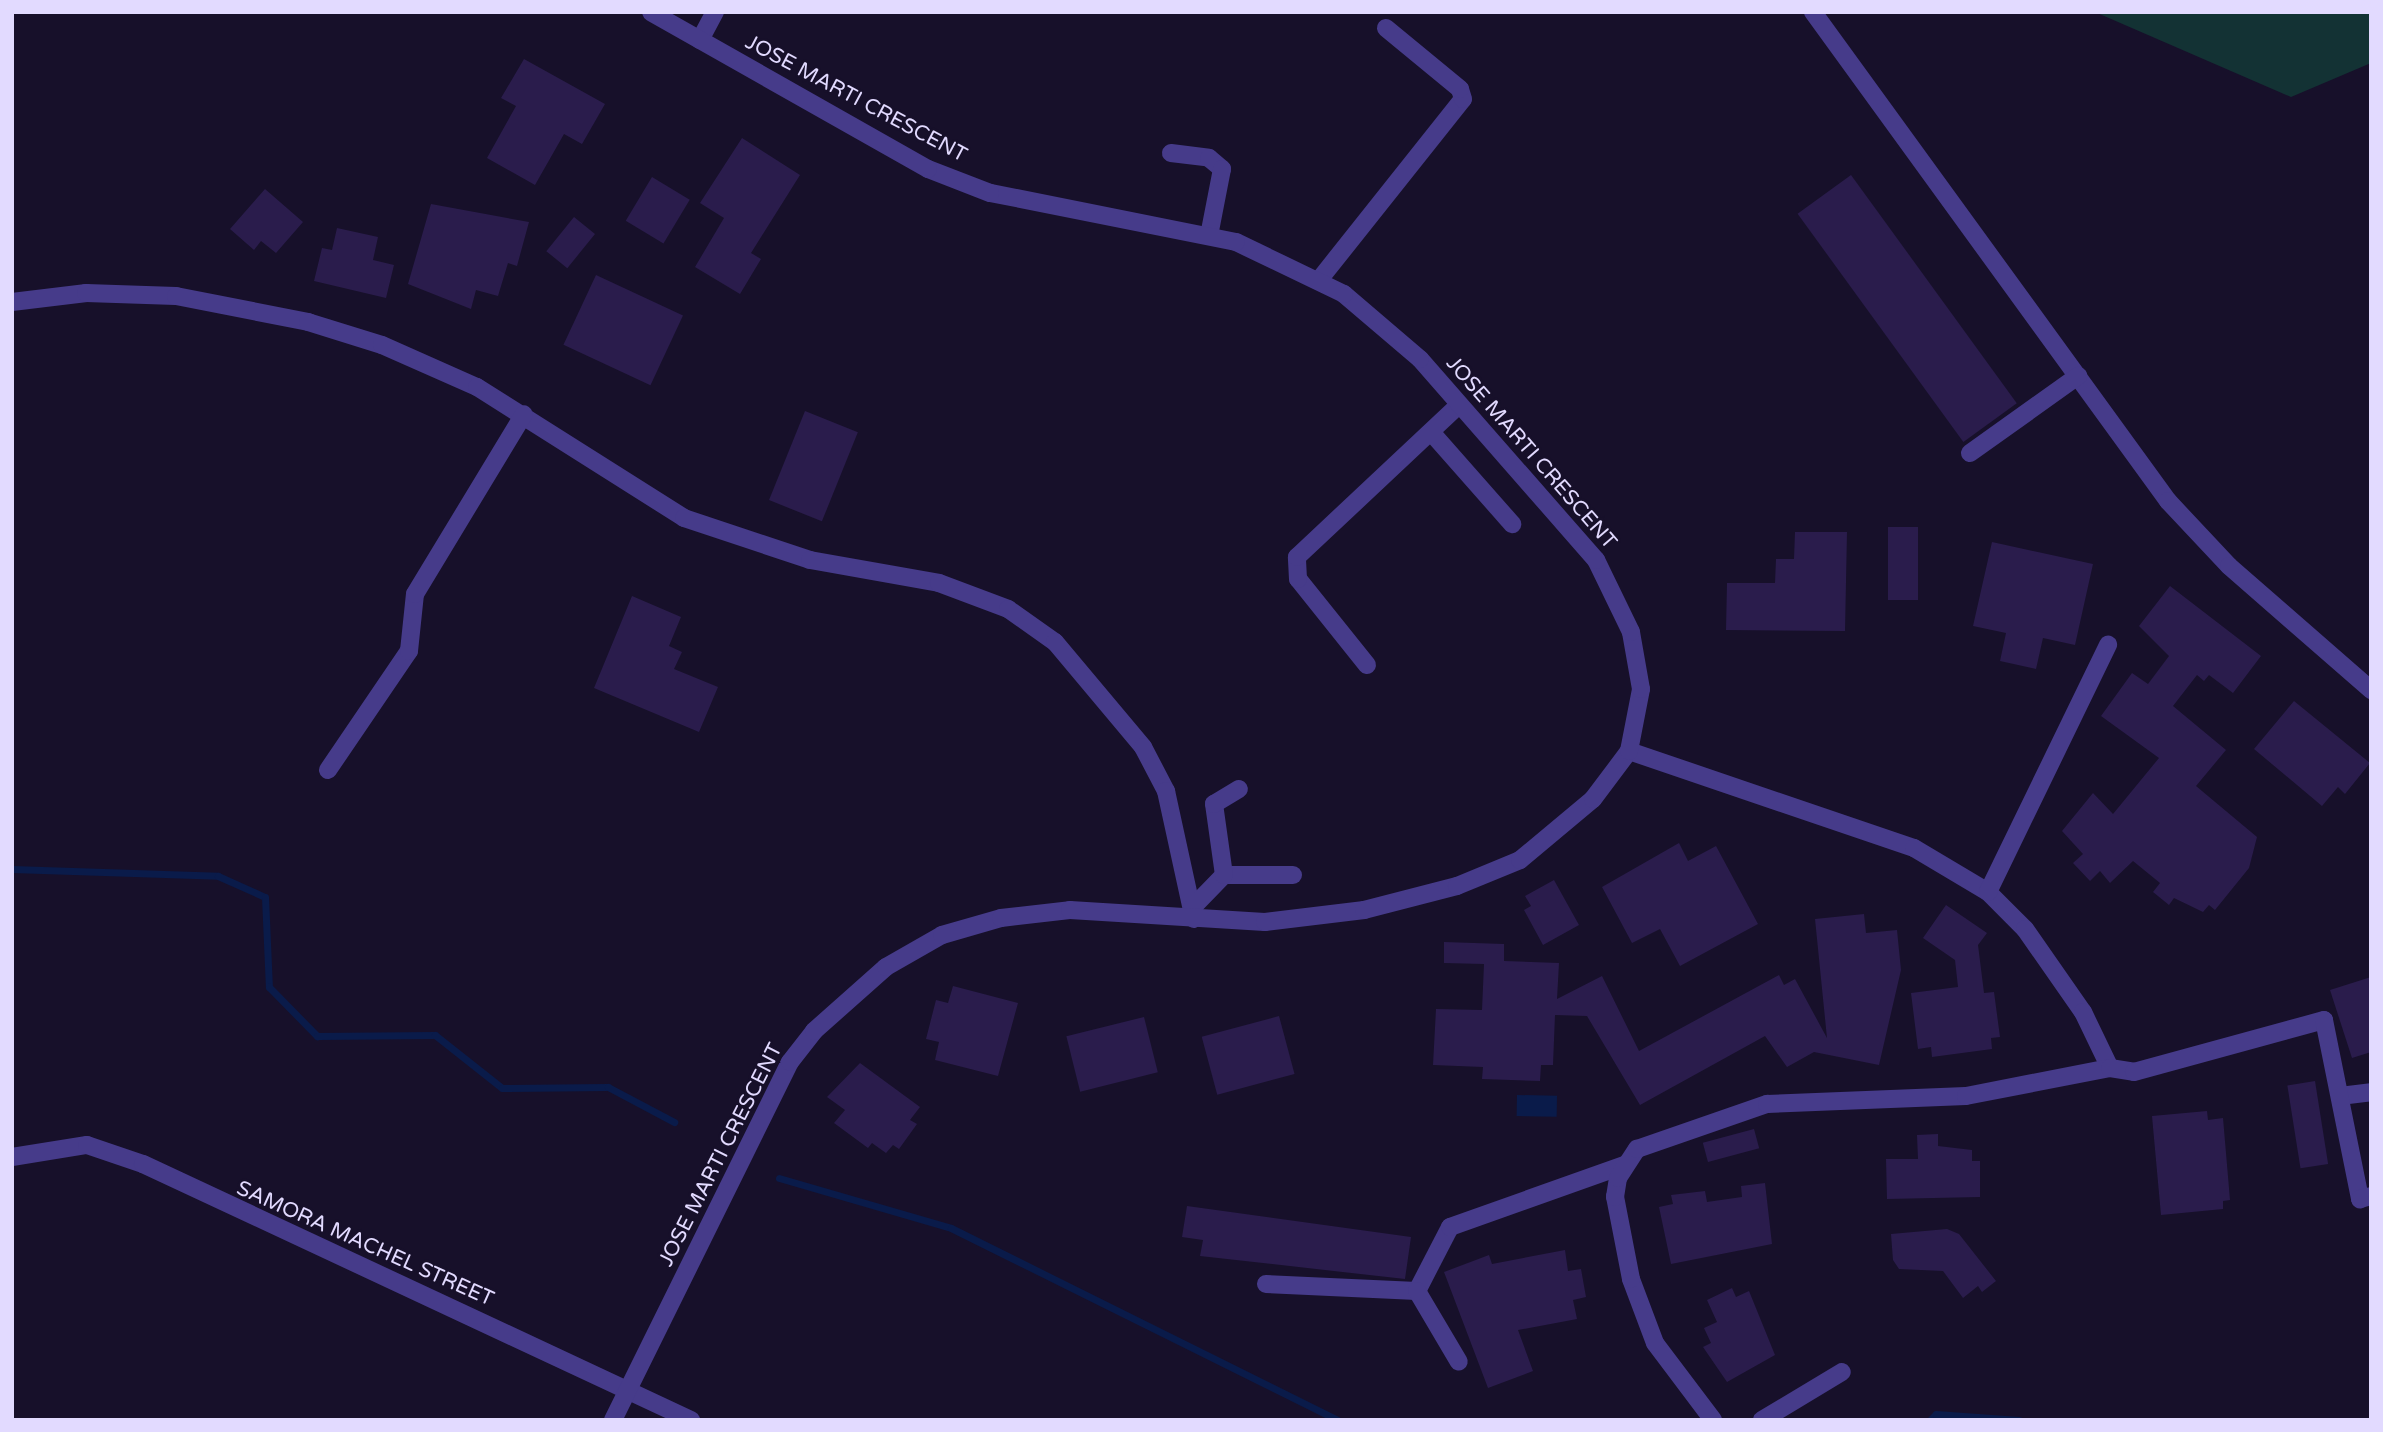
<!DOCTYPE html>
<html>
<head>
<meta charset="utf-8">
<style>
	body { margin:0 }
	#map { position:relative; width:2383px; height:1432px; overflow:hidden; background:#17102a; font-family:"Varela Round",sans-serif }
	div>[style] { position:absolute }
	.green>* { inset:0; background:#133234 }
	.water>* { inset:0; background:#0a1b4a; transform-origin:0 0 }
	.stream>* { height:7px; margin:-3.5px; padding:0 3.5px; transform-origin:3.5px; border-radius:3.5px; background:#0a1b4a }
	.building>* { inset:0; background:#2a1c4c; transform-origin:0 0 }
	.minor>* { height:18px; margin:-9px; padding:0 9px; transform-origin:9px; border-radius:9px; background:#463b8a }
	span { translate:-50% -50%; white-space:nowrap; text-align:center; line-height:1.15; -webkit-text-stroke:5px #17102a; paint-order:stroke }
	.street-label { font-size:21px; color:#e2daff }
	.frame { position:absolute; inset:0; border:14px solid #e2daff; pointer-events:none }
</style>
</head>
<body>
<div id="map">
	<div class="green">
		<div style="clip-path:polygon(2095px 12px,2371px 12px,2371px 63px,2291px 97px)"></div>
	</div>
	<div class="water">
		<div style="left:1517px;top:1095px;width:40px;height:21px;rotate:1deg"></div>
	</div>
	<div class="stream">
		<div style="left:12px;top:869px;width:206px;rotate:1.9deg"></div>
		<div style="left:218px;top:876px;width:51px;rotate:24.1deg"></div>
		<div style="left:265px;top:897px;width:90px;rotate:87.5deg"></div>
		<div style="left:269px;top:987px;width:69px;rotate:45.6deg"></div>
		<div style="left:317px;top:1036px;width:118px;rotate:-0.5deg"></div>
		<div style="left:435px;top:1035px;width:85px;rotate:38.3deg"></div>
		<div style="left:502px;top:1088px;width:106px;rotate:-0.5deg"></div>
		<div style="left:608px;top:1087px;width:75px;rotate:27.9deg"></div>
		<div style="left:779px;top:1178px;width:179px;rotate:16.2deg"></div>
		<div style="left:951px;top:1228px;width:432px;rotate:26.4deg"></div>
		<div style="left:1930px;top:1420px;width:8px;rotate:-45deg"></div>
		<div style="left:1936px;top:1414px;width:83px;rotate:4.1deg"></div>
	</div>
	<div class="building">
		<div style="clip-path:polygon(524px 59px,605px 104px,582px 144px,564px 134px,535px 185px,487px 158px,516px 106px,501px 98px)"></div>
		<div style="clip-path:polygon(742px 138px,800px 175px,751px 253px,761px 259px,740px 294px,695px 267px,724px 218px,700px 203px)"></div>
		<div style="left:1851px;top:175px;width:282px;height:66px;rotate:54deg"></div>
		<div style="left:652px;top:177px;width:44px;height:51px;rotate:31deg"></div>
		<div style="clip-path:polygon(265px 189px,303px 222px,276px 253px,261px 241px,254px 250px,230px 229px)"></div>
		<div style="clip-path:polygon(431px 204px,529px 222px,517px 266px,508px 263px,498px 296px,476px 290px,471px 309px,408px 284px)"></div>
		<div style="left:574px;top:217px;width:27px;height:44px;rotate:39deg"></div>
		<div style="clip-path:polygon(337px 228px,378px 237px,373px 260px,394px 265px,386px 298px,314px 281px,322px 248px,332px 250px)"></div>
		<div style="left:596px;top:275px;width:96px;height:77px;rotate:25deg"></div>
		<div style="left:805px;top:411px;width:57px;height:96px;rotate:22deg"></div>
		<div style="left:1888px;top:527px;width:30px;height:73px"></div>
		<div style="clip-path:polygon(1795px 532px,1847px 532px,1845px 631px,1726px 630px,1727px 583px,1775px 583px,1776px 559px,1794px 559px)"></div>
		<div style="clip-path:polygon(1992px 542px,2093px 564px,2075px 645px,2043px 638px,2036px 669px,2000px 661px,2006px 633px,1973px 626px)"></div>
		<div style="clip-path:polygon(2170px 586px,2261px 656px,2233px 693px,2209px 675px,2204px 681px,2197px 675px,2173px 706px,2226px 750px,2196px 786px,2257px 837px,2249px 868px,2215px 910px,2209px 905px,2203px 912px,2174px 898px,2169px 905px,2153px 892px,2160px 883px,2133px 861px,2110px 883px,2100px 871px,2090px 881px,2073px 863px,2083px 854px,2062px 831px,2093px 793px,2113px 814px,2159px 758px,2101px 716px,2132px 673px,2148px 684px,2169px 656px,2139px 626px)"></div>
		<div style="clip-path:polygon(632px 596px,681px 617px,669px 646px,682px 652px,674px 669px,718px 687px,699px 732px,594px 688px)"></div>
		<div style="clip-path:polygon(2294px 701px,2370px 763px,2345px 794px,2338px 787px,2322px 806px,2254px 749px)"></div>
		<div style="clip-path:polygon(1679px 843px,1688px 861px,1716px 846px,1758px 924px,1680px 966px,1660px 929px,1632px 943px,1602px 887px)"></div>
		<div style="clip-path:polygon(1554px 880px,1579px 925px,1543px 945px,1524px 910px,1531px 906px,1525px 896px)"></div>
		<div style="clip-path:polygon(1946px 905px,1987px 933px,1978px 945px,1984px 993px,1994px 992px,2000px 1037px,1991px 1038px,1992px 1049px,1932px 1057px,1931px 1047px,1918px 1049px,1911px 993px,1958px 987px,1955px 960px,1923px 938px)"></div>
		<div style="clip-path:polygon(1864px 914px,1866px 933px,1897px 930px,1901px 970px,1879px 1065px,1814px 1052px,1787px 1067px,1765px 1036px,1640px 1105px,1587px 1016px,1555px 1015px,1553px 1065px,1541px 1065px,1540px 1081px,1482px 1079px,1483px 1067px,1433px 1065px,1436px 1009px,1482px 1010px,1484px 964px,1444px 963px,1444px 942px,1504px 944px,1504px 961px,1559px 963px,1557px 999px,1602px 976px,1639px 1051px,1779px 975px,1784px 985px,1795px 979px,1827px 1038px,1815px 919px)"></div>
		<div style="clip-path:polygon(2371px 977px,2371px 1052px,2352px 1058px,2330px 990px)"></div>
		<div style="clip-path:polygon(953px 986px,1018px 1003px,998px 1076px,935px 1060px,939px 1042px,926px 1039px,936px 1000px,948px 1003px)"></div>
		<div style="left:1279px;top:1016px;width:60px;height:80px;rotate:75deg"></div>
		<div style="left:1144px;top:1017px;width:57px;height:80px;rotate:76deg"></div>
		<div style="clip-path:polygon(860px 1063px,920px 1107px,910px 1120px,917px 1124px,899px 1149px,893px 1145px,886px 1153px,872px 1143px,868px 1148px,834px 1123px,845px 1110px,827px 1097px)"></div>
		<div style="left:2315px;top:1081px;width:84px;height:28px;rotate:81deg"></div>
		<div style="clip-path:polygon(2207px 1111px,2208px 1120px,2223px 1118px,2230px 1200px,2223px 1201px,2223px 1209px,2161px 1215px,2152px 1116px)"></div>
		<div style="left:1754px;top:1129px;width:20px;height:53px;rotate:75deg"></div>
		<div style="clip-path:polygon(1938px 1134px,1938px 1146px,1972px 1150px,1972px 1161px,1980px 1161px,1980px 1197px,1887px 1199px,1886px 1159px,1918px 1159px,1917px 1135px)"></div>
		<div style="clip-path:polygon(1765px 1183px,1772px 1244px,1671px 1264px,1659px 1207px,1673px 1204px,1671px 1195px,1705px 1191px,1707px 1202px,1742px 1197px,1741px 1186px)"></div>
		<div style="clip-path:polygon(1187px 1206px,1411px 1237px,1405px 1279px,1200px 1256px,1203px 1240px,1182px 1237px)"></div>
		<div style="clip-path:polygon(1947px 1229px,1959px 1234px,1996px 1281px,1982px 1292px,1978px 1286px,1963px 1298px,1943px 1271px,1899px 1269px,1893px 1260px,1891px 1234px)"></div>
		<div style="clip-path:polygon(1565px 1250px,1568px 1271px,1581px 1269px,1586px 1297px,1573px 1300px,1577px 1319px,1518px 1330px,1533px 1371px,1488px 1388px,1444px 1272px,1489px 1255px,1492px 1264px)"></div>
		<div style="clip-path:polygon(1732px 1288px,1736px 1297px,1749px 1291px,1775px 1355px,1727px 1382px,1703px 1347px,1711px 1343px,1704px 1328px,1717px 1322px,1707px 1300px)"></div>
	</div>
	<div class="minor">
		<div style="left:1813px;top:12px;width:604px;rotate:54.02deg"></div>
		<div style="left:2168px;top:501px;width:89px;rotate:46.8deg"></div>
		<div style="left:2229px;top:566px;width:189px;rotate:41.1deg"></div>
		<div style="left:700px;top:40px;width:32px;rotate:-62deg"></div>
		<div style="left:1171px;top:153px;width:38px;rotate:7deg"></div>
		<div style="left:1209px;top:158px;width:17px;rotate:40deg"></div>
		<div style="left:1222px;top:169px;width:68px;rotate:101deg"></div>
		<div style="left:1319px;top:280px;width:231px;rotate:-51.5deg"></div>
		<div style="left:1463px;top:99px;width:10px;rotate:-107deg"></div>
		<div style="left:1460px;top:89px;width:96px;rotate:-140.5deg"></div>
		<div style="left:12px;top:302px;width:75px;rotate:-6.9deg"></div>
		<div style="left:86px;top:293px;width:90px;rotate:1.9deg"></div>
		<div style="left:176px;top:296px;width:135px;rotate:11.1deg"></div>
		<div style="left:308px;top:322px;width:77px;rotate:17.3deg"></div>
		<div style="left:382px;top:345px;width:104px;rotate:23.9deg"></div>
		<div style="left:477px;top:387px;width:245px;rotate:32.3deg"></div>
		<div style="left:684px;top:518px;width:133px;rotate:18.4deg"></div>
		<div style="left:810px;top:560px;width:131px;rotate:10.1deg"></div>
		<div style="left:939px;top:583px;width:74px;rotate:20.6deg"></div>
		<div style="left:1008px;top:609px;width:57px;rotate:35.1deg"></div>
		<div style="left:1055px;top:642px;width:137px;rotate:50deg"></div>
		<div style="left:1143px;top:747px;width:50px;rotate:62.4deg"></div>
		<div style="left:1166px;top:791px;width:131px;rotate:77.7deg"></div>
		<div style="left:1431px;top:432px;width:123px;rotate:48.6deg"></div>
		<div style="left:1970px;top:453px;width:133px;rotate:-35.5deg"></div>
		<div style="left:1367px;top:665px;width:110px;rotate:-128.7deg"></div>
		<div style="left:1298px;top:579px;width:22px;rotate:-93deg"></div>
		<div style="left:1297px;top:557px;width:222px;rotate:-43.2deg"></div>
		<div style="left:1629px;top:751px;width:301px;rotate:18.8deg"></div>
		<div style="left:1914px;top:848px;width:86px;rotate:30.7deg"></div>
		<div style="left:1988px;top:892px;width:52px;rotate:45deg"></div>
		<div style="left:2025px;top:929px;width:101px;rotate:55.1deg"></div>
		<div style="left:2083px;top:1012px;width:62px;rotate:64.3deg"></div>
		<div style="left:328px;top:770px;width:144px;rotate:-55.8deg"></div>
		<div style="left:409px;top:651px;width:57px;rotate:-84deg"></div>
		<div style="left:415px;top:594px;width:210px;rotate:-58.8deg"></div>
		<div style="left:1224px;top:875px;width:69px"></div>
		<div style="left:1988px;top:892px;width:275px;rotate:-64.1deg"></div>
		<div style="left:1192px;top:908px;width:46px;rotate:-45.9deg"></div>
		<div style="left:1224px;top:875px;width:72px;rotate:-98deg"></div>
		<div style="left:1214px;top:804px;width:29px;rotate:-31deg"></div>
		<div style="left:2340px;top:1096px;width:31px;rotate:-7deg"></div>
		<div style="left:12px;top:1157px;width:76px;rotate:-9.1deg"></div>
		<div style="left:87px;top:1145px;width:59px;rotate:18.7deg"></div>
		<div style="left:143px;top:1164px;width:605px;rotate:25.04deg"></div>
		<div style="left:1266px;top:1284px;width:151px;rotate:2.7deg"></div>
		<div style="left:1417px;top:1291px;width:72px;rotate:-62.7deg"></div>
		<div style="left:1450px;top:1227px;width:185px;rotate:-19.6deg"></div>
		<div style="left:1417px;top:1291px;width:82px;rotate:59.4deg"></div>
		<div style="left:613px;top:1420px;width:399px;rotate:-63.7deg"></div>
		<div style="left:790px;top:1062px;width:39px;rotate:-52deg"></div>
		<div style="left:814px;top:1031px;width:96px;rotate:-41.6deg"></div>
		<div style="left:886px;top:967px;width:64px;rotate:-29.7deg"></div>
		<div style="left:942px;top:935px;width:61px;rotate:-16.1deg"></div>
		<div style="left:1001px;top:918px;width:69px;rotate:-6.6deg"></div>
		<div style="left:1070px;top:910px;width:195px;rotate:3.5deg"></div>
		<div style="left:1265px;top:922px;width:100px;rotate:-6.9deg"></div>
		<div style="left:1364px;top:910px;width:96px;rotate:-14.5deg"></div>
		<div style="left:1457px;top:886px;width:68px;rotate:-22.4deg"></div>
		<div style="left:1520px;top:860px;width:95px;rotate:-39.9deg"></div>
		<div style="left:1593px;top:799px;width:60px;rotate:-53.1deg"></div>
		<div style="left:1629px;top:751px;width:63px;rotate:-79deg"></div>
		<div style="left:1641px;top:689px;width:58px;rotate:-100deg"></div>
		<div style="left:1631px;top:632px;width:80px;rotate:-115.9deg"></div>
		<div style="left:1596px;top:560px;width:267px;rotate:-131.2deg"></div>
		<div style="left:1420px;top:359px;width:100px;rotate:-139.5deg"></div>
		<div style="left:1344px;top:294px;width:120px;rotate:-154.3deg"></div>
		<div style="left:1236px;top:242px;width:251px;rotate:-168.7deg"></div>
		<div style="left:990px;top:193px;width:66px;rotate:-158.8deg"></div>
		<div style="left:928px;top:169px;width:318px;rotate:-150.5deg"></div>
		<div style="left:1713px;top:1420px;width:96px;rotate:-127deg"></div>
		<div style="left:1655px;top:1343px;width:68px;rotate:-110.6deg"></div>
		<div style="left:1631px;top:1279px;width:84px;rotate:-101deg"></div>
		<div style="left:1615px;top:1197px;width:19px;rotate:-81deg"></div>
		<div style="left:1618px;top:1178px;width:35px;rotate:-57deg"></div>
		<div style="left:1637px;top:1149px;width:138px;rotate:-19.1deg"></div>
		<div style="left:1767px;top:1104px;width:199px;rotate:-2.3deg"></div>
		<div style="left:1966px;top:1096px;width:147px;rotate:-11deg"></div>
		<div style="left:2110px;top:1068px;width:24px;rotate:9deg"></div>
		<div style="left:2134px;top:1072px;width:197px;rotate:-15.3deg"></div>
		<div style="left:2324px;top:1020px;width:183px;rotate:78.6deg"></div>
		<div style="left:2360px;top:1199px;width:11px;rotate:-15deg"></div>
		<div style="left:1762px;top:1420px;width:93px;rotate:-31deg"></div>
	</div>
	<div class="street-label">
		<span style="left:856px;top:99px;rotate:28deg">JOSE MARTI CRESCENT</span>
		<span style="left:1531px;top:453px;rotate:49deg">JOSE MARTI CRESCENT</span>
		<span style="left:721px;top:1155px;rotate:-63deg">JOSE MARTI CRESCENT</span>
		<span style="left:365px;top:1244px;rotate:24deg">SAMORA MACHEL STREET</span>
	</div>
	<div class="frame"></div>
</div>
</body>
</html>
